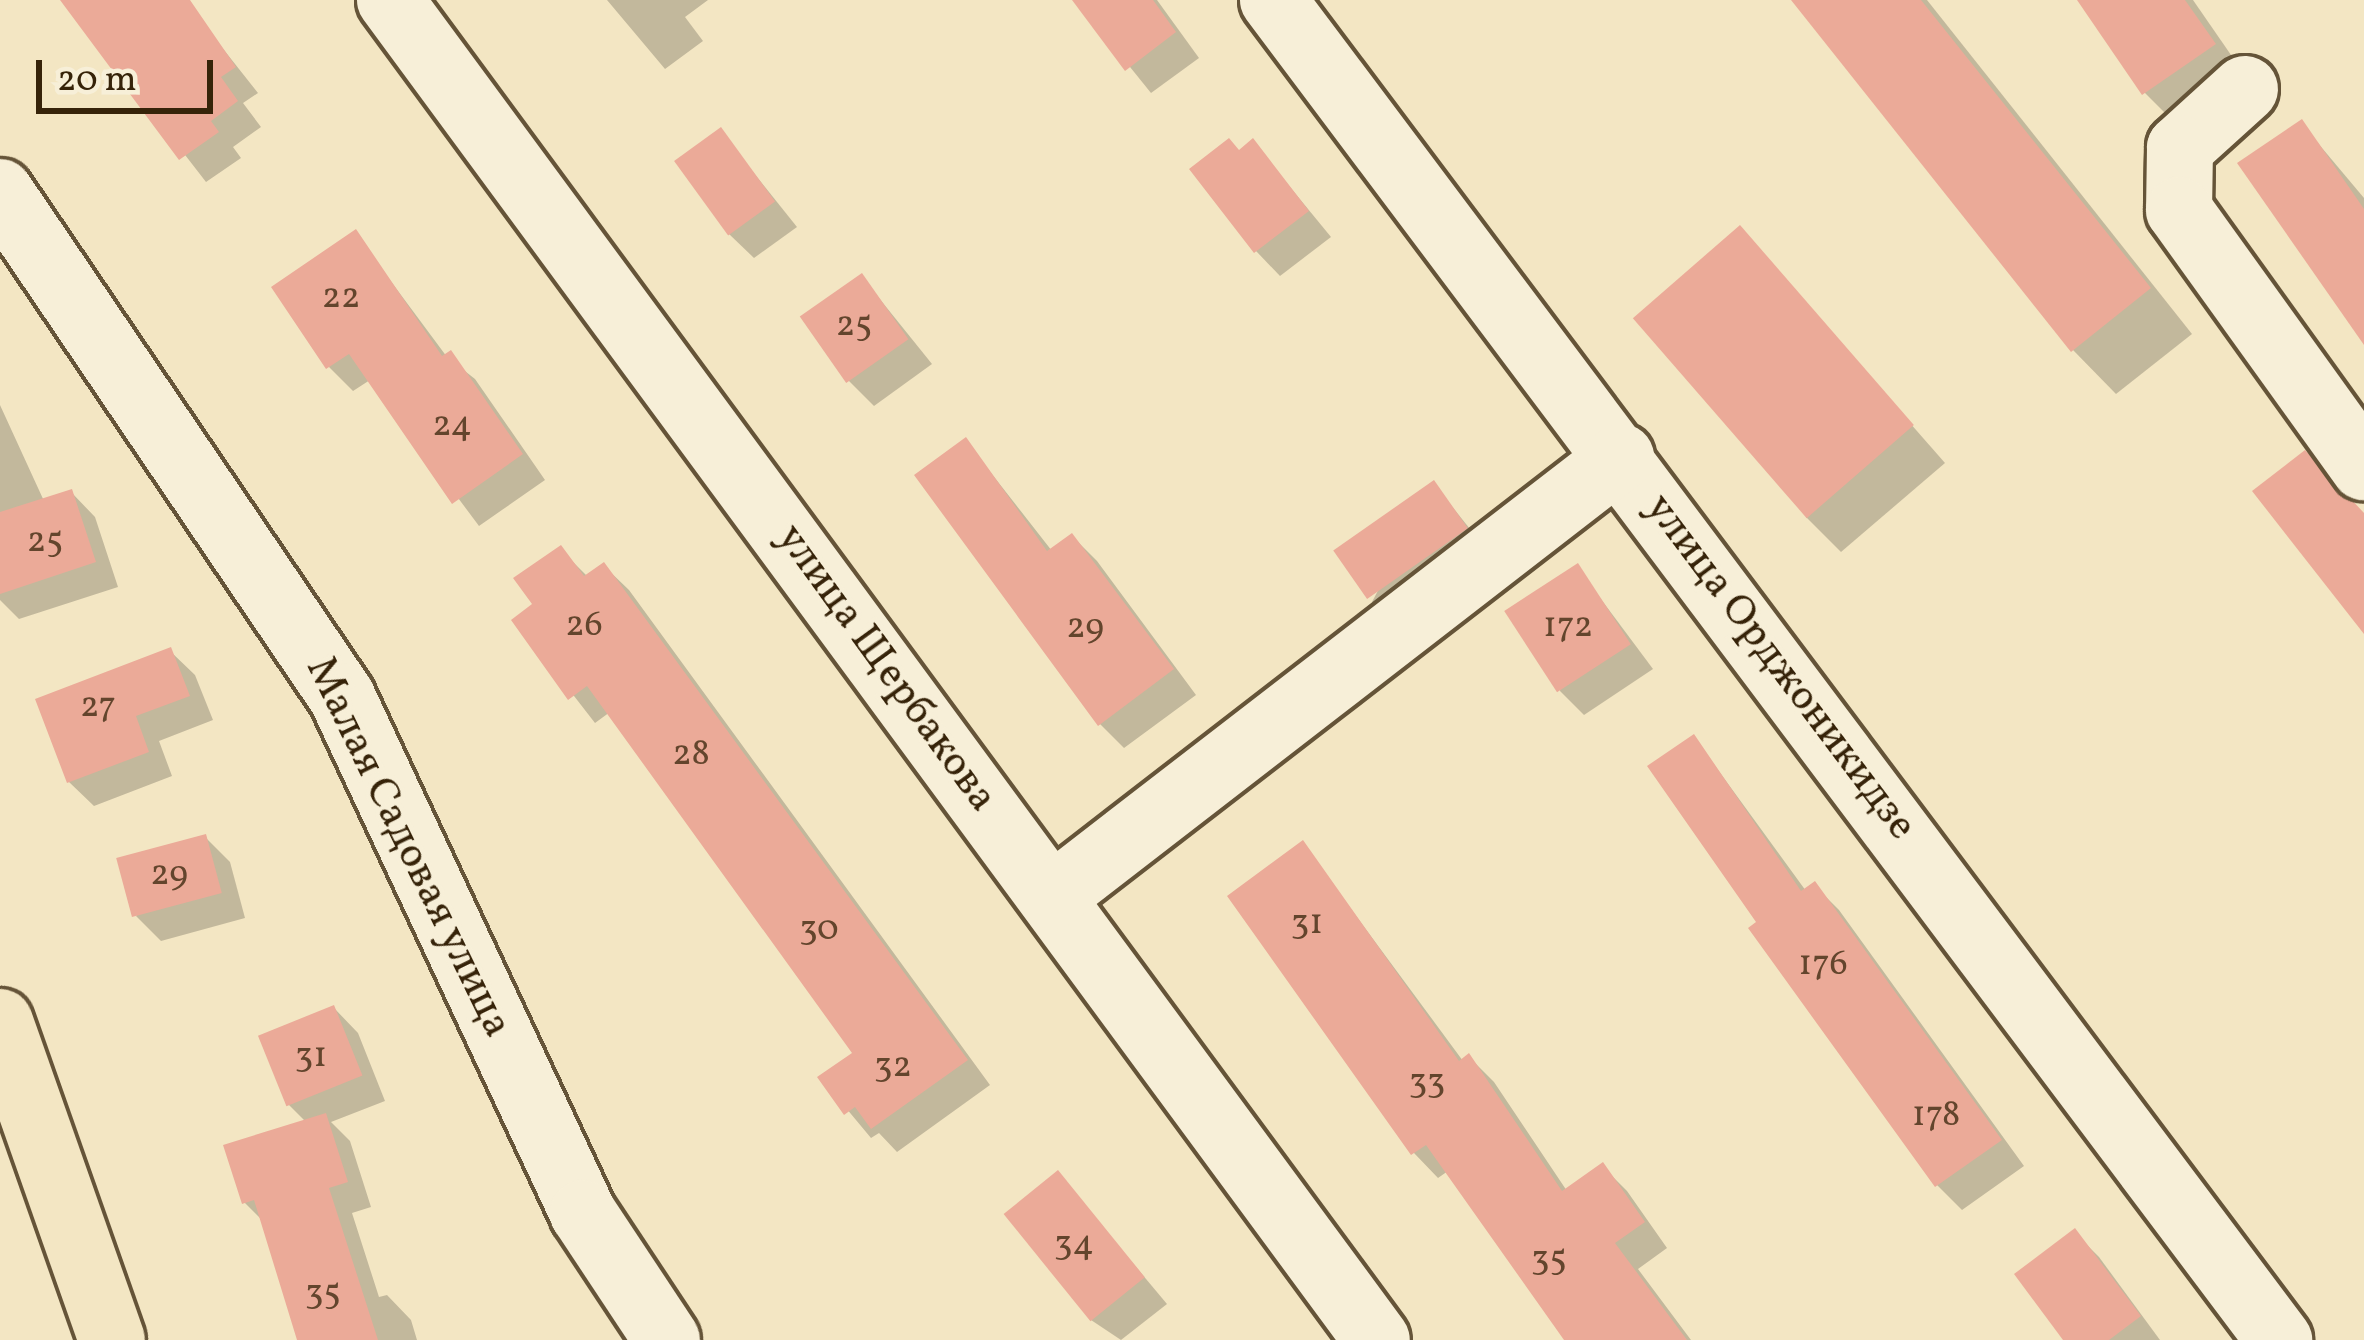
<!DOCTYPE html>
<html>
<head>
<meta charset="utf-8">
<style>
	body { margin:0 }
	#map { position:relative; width:2364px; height:1340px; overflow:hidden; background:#f3e6c3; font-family:Vollkorn,serif }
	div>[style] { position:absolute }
	.shadow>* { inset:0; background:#0003 }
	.building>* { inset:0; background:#ebaa98; transform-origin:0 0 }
	.roads { filter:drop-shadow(3px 0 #655438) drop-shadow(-3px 0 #655438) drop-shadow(0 3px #655438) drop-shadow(0 -3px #655438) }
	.minor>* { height:66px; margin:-33px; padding:0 33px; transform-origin:33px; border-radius:33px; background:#f7efd8 }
	.major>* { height:66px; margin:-33px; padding:0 33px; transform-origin:33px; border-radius:33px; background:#f3e6c3 }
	span { translate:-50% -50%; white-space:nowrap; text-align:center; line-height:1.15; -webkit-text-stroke:9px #f7efd8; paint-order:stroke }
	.number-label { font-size:36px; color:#63452d }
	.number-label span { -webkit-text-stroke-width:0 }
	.street-label { font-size:42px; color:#362309 }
	.scale { position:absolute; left:36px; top:60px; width:177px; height:54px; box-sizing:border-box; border:6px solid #362309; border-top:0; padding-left:15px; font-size:36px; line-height:42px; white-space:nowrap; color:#362309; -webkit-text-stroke:9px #f7efd8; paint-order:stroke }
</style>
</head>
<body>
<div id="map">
	<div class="shadow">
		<div style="clip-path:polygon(65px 0,132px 0,205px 26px,258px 93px,243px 103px,261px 127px,233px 147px,241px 158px,206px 182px)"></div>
		<div style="clip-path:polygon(607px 0,708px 0,685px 17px,703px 41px,665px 69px)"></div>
		<div style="clip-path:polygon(1076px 0,1157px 0,1199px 58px,1151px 93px)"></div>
		<div style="clip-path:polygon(1795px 0,1927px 0,2192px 334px,2116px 394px,2073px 350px)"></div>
		<div style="clip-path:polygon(2081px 0,2193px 0,2249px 81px,2180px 128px,2145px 93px)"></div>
		<div style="clip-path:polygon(2301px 123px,2364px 198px,2364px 340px)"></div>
		<div style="clip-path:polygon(720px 131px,797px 227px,754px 258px,729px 234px)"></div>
		<div style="clip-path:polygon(1253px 142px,1331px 237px,1280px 276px,1256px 251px,1240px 152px)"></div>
		<div style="clip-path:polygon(1740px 229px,1945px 463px,1841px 552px,1806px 517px)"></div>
		<div style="clip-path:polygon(355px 233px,447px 357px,475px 379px,545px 480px,479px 526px,370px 380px,353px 391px,329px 367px)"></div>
		<div style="clip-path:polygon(862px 277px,932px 364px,874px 406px,849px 381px)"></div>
		<div style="clip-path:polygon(0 405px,44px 501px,71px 492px,95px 517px,118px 587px,19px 619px,0 600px)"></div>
		<div style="clip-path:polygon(966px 441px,1052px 551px,1072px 536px,1097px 561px,1196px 695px,1124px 748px,1100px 724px)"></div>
		<div style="clip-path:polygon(1434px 484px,1490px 554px,1397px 626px,1372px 602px)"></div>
		<div style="clip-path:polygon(560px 549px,588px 577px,604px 566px,629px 590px,990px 1085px,897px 1152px,879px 1133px,871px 1138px,821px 1078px,856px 1054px,610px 712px,595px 723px,515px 620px,536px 605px)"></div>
		<div style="clip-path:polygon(1577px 567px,1653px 669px,1584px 715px,1560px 691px)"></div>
		<div style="clip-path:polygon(170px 651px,195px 675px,213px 720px,159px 741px,172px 776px,94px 806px,69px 782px)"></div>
		<div style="clip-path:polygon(1694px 737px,1806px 891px,1814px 885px,1839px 910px,2024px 1166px,1962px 1210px,1937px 1185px,1760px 923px)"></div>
		<div style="clip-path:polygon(205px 837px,230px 862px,245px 918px,161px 941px,136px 916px)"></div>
		<div style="clip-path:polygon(1303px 844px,1463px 1061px,1469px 1057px,1494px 1082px,1567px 1191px,1602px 1166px,1627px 1191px,1667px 1248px,1638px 1269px,1691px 1340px,1566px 1340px,1448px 1171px,1438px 1178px,1414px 1153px)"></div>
		<div style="clip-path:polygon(334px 1008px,358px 1033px,385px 1101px,331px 1122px,350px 1141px,371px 1207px,352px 1213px,379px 1297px,387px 1295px,411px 1320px,417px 1340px,302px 1340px,264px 1222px,244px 1202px,306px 1122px,288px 1104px)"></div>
		<div style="clip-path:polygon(1058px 1174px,1167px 1304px,1121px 1340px,1091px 1320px,1007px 1214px)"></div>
		<div style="clip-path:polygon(2074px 1232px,2099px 1257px,2160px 1340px,2070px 1340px)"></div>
	</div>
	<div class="building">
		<div style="clip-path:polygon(60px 0,190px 0,236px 67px,221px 77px,238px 101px,211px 121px,219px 132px,179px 160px)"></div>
		<div style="clip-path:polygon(1072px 0,1153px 0,1176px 32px,1125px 71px)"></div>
		<div style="clip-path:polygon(1791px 0,1921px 0,2151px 288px,2071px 352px)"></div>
		<div style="clip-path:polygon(2077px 0,2185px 0,2216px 44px,2142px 95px)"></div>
		<div style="clip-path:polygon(2302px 119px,2364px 209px,2364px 345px,2237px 163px)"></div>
		<div style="left:721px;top:127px;width:92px;height:58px;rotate:54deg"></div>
		<div style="clip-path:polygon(1229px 138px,1239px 150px,1253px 138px,1309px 211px,1254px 253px,1189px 169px)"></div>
		<div style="left:1740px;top:225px;width:265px;height:142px;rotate:49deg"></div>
		<div style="clip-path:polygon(356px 229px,442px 356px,451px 350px,523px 454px,452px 504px,349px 354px,326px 369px,271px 287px)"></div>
		<div style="left:862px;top:273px;width:81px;height:76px;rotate:55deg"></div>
		<div style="clip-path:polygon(966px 437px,1047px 551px,1072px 533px,1174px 669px,1098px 726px,914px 475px)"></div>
		<div style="clip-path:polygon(2305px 450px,2364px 513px,2364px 634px,2252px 491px)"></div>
		<div style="left:1434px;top:480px;width:59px;height:123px;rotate:55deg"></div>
		<div style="clip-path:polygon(72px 489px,96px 562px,0 594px,0 512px)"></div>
		<div style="clip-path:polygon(561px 545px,584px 576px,604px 562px,968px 1060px,871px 1129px,855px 1107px,844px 1115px,817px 1077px,852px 1053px,587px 686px,568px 700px,511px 620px,532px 604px,513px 578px)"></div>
		<div style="left:1578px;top:563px;width:97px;height:88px;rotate:57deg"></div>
		<div style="clip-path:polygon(171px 647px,190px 696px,136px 716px,149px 752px,67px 783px,35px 699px)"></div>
		<div style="clip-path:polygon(1694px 734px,1801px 891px,1815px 881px,2002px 1140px,1935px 1187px,1748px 928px,1756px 922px,1647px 766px)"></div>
		<div style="left:206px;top:834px;width:61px;height:93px;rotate:75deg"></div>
		<div style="clip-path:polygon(1303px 840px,1459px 1061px,1469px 1053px,1562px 1191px,1603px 1162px,1645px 1222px,1615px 1243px,1687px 1340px,1564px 1340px,1426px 1145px,1411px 1155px,1227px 896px)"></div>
		<div style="left:334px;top:1005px;width:76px;height:82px;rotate:68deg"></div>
		<div style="clip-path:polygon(326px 1113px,348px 1182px,329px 1188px,378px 1340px,297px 1340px,254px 1200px,242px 1204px,223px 1145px)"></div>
		<div style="left:1058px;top:1170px;width:138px;height:70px;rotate:51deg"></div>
		<div style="clip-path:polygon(2075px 1228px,2141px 1316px,2109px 1340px,2063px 1340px,2014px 1274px)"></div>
	</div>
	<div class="roads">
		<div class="minor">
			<div style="left:390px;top:0;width:1664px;rotate:53.63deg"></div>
			<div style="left:1273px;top:0;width:1676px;rotate:53.1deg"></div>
			<div style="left:2245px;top:89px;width:88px;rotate:137.8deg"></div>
			<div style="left:2180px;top:148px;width:62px;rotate:90.9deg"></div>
			<div style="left:2179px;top:210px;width:317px;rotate:54.3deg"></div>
			<div style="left:0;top:192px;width:610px;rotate:55.89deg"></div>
			<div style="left:342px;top:697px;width:570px;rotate:64.96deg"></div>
			<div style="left:583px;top:1213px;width:152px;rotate:56.5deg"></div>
			<div style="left:1053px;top:896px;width:718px;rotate:-37.7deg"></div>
		</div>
		<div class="major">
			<div style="left:0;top:1022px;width:337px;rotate:70.6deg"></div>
		</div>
	</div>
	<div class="number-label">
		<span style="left:341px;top:299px">22</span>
		<span style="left:854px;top:327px">25</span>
		<span style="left:452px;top:427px">24</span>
		<span style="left:45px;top:543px">25</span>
		<span style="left:584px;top:627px">26</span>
		<span style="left:1568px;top:628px">172</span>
		<span style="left:1085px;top:629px">29</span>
		<span style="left:98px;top:708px">27</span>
		<span style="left:691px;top:756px">28</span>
		<span style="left:169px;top:876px">29</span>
		<span style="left:1307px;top:925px">31</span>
		<span style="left:819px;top:931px">30</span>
		<span style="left:1823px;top:966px">176</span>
		<span style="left:311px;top:1058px">31</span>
		<span style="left:893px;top:1068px">32</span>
		<span style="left:1427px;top:1084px">33</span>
		<span style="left:1936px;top:1117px">178</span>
		<span style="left:1074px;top:1246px">34</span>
		<span style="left:1549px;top:1261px">35</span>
		<span style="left:323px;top:1295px">35</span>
	</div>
	<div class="street-label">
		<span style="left:1779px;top:668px;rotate:53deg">улица Орджоникидзе</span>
		<span style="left:885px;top:669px;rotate:54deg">улица Щербакова</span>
		<span style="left:407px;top:848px;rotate:64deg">Малая Садовая улица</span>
	</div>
	<div class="scale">20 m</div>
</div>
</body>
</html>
